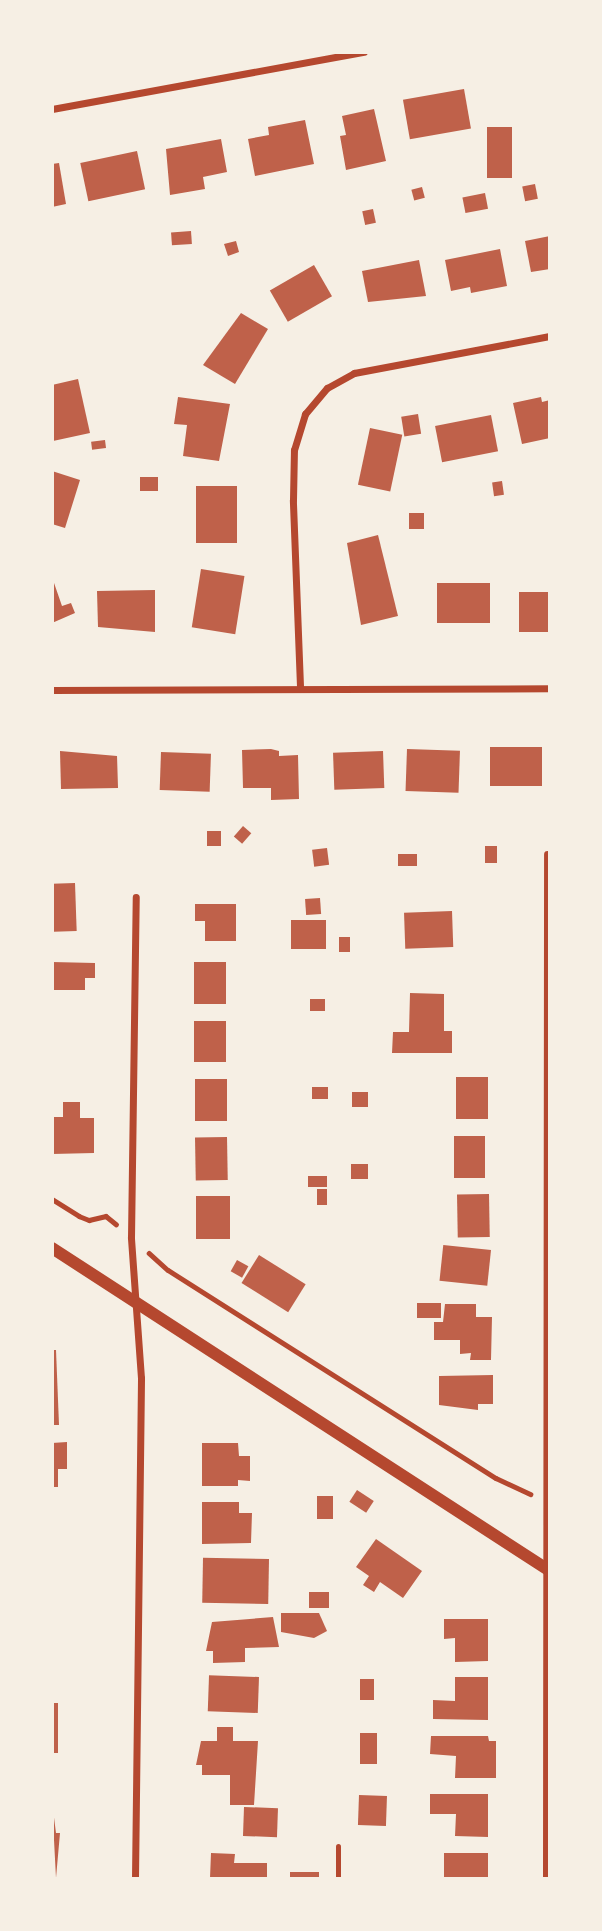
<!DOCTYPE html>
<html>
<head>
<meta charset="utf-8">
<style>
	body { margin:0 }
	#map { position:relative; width:602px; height:1931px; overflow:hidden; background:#f6efe4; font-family:Quicksand,sans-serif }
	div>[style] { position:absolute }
	.building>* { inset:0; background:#bf614a; transform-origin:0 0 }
	.path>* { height:4.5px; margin:-2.25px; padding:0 2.25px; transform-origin:2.25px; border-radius:2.25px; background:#b5482f }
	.service>* { height:5px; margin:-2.5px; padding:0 2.5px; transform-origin:2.5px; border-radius:2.5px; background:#b5482f }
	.minor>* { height:7px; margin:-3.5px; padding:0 3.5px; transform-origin:3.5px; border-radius:3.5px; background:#b5482f }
	.tertiary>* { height:12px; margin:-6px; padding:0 6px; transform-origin:6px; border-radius:6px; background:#b5482f }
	span { translate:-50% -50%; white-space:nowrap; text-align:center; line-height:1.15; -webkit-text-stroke:7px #f6efe4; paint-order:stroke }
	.frame { position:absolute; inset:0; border:54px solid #f6efe4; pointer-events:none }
</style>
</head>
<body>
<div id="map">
	<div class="building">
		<div style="left:464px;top:89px;width:40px;height:62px;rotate:80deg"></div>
		<div style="clip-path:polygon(374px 109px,386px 161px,346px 170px,340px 136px,346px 135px,342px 116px)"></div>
		<div style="clip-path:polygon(305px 120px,314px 164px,255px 176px,248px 139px,269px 135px,268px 127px)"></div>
		<div style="left:487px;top:127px;width:25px;height:51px"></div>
		<div style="clip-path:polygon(221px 139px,227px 172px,203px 177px,205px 189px,170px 195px,166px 149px)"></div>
		<div style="left:137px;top:151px;width:39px;height:58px;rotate:78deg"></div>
		<div style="clip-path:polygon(59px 163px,66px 204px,52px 207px,52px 164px)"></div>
		<div style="left:535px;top:184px;width:15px;height:13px;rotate:79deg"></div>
		<div style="left:422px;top:187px;width:11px;height:11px;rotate:75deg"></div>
		<div style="left:485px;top:193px;width:16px;height:23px;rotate:79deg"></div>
		<div style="left:373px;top:209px;width:14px;height:11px;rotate:78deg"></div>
		<div style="left:191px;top:231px;width:13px;height:20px;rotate:86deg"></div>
		<div style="clip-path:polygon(550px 236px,550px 269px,531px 272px,525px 241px)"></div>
		<div style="clip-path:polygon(236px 241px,239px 252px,228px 256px,224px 244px)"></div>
		<div style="clip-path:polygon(500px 249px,507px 286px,471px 293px,470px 287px,451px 291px,445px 260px)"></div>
		<div style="clip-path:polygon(419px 260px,426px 296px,368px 302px,362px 271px)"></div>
		<div style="left:314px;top:265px;width:36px;height:51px;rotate:60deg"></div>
		<div style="clip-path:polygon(241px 313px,268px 329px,235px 384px,203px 365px)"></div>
		<div style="clip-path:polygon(78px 379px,90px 433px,53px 441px,52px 385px)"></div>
		<div style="clip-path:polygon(178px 397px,230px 404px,219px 461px,183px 456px,187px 425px,174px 424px)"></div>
		<div style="clip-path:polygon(541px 397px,542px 402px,550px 400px,550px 438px,522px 444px,513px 403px)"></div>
		<div style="left:418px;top:414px;width:20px;height:17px;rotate:81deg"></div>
		<div style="left:491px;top:415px;width:37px;height:57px;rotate:79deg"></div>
		<div style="left:370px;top:428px;width:33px;height:58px;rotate:12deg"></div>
		<div style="left:105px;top:440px;width:8px;height:14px;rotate:83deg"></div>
		<div style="clip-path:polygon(52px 471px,80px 480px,65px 528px,52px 524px)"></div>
		<div style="left:140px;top:477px;width:18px;height:14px"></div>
		<div style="left:502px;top:481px;width:14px;height:10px;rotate:82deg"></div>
		<div style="left:196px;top:486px;width:41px;height:57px"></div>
		<div style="left:409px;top:513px;width:15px;height:16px"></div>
		<div style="clip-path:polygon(378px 535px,398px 616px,361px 625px,347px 543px)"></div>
		<div style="left:201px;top:569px;width:44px;height:59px;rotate:9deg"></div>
		<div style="clip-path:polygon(53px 580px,62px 606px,71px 603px,75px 613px,52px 623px)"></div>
		<div style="left:490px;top:583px;width:40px;height:53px;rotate:90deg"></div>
		<div style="clip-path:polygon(155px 590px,155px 632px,98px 627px,97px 591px)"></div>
		<div style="left:519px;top:592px;width:31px;height:40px"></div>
		<div style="left:490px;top:747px;width:52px;height:39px"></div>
		<div style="clip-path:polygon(271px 749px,279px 751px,279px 756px,298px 755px,299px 799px,271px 800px,271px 788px,243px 788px,242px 750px)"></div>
		<div style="left:407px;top:749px;width:53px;height:42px;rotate:2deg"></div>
		<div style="clip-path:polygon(60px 751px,117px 756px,118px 788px,61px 789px)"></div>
		<div style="left:383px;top:751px;width:37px;height:50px;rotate:88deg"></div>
		<div style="left:161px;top:752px;width:50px;height:38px;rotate:2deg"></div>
		<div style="left:243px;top:826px;width:11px;height:14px;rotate:41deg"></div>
		<div style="left:207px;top:831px;width:14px;height:15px"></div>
		<div style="left:485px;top:846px;width:12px;height:17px"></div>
		<div style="left:327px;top:848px;width:17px;height:15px;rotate:83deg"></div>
		<div style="left:417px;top:854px;width:12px;height:19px;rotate:90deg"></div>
		<div style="left:75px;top:883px;width:48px;height:23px;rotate:88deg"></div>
		<div style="left:320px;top:898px;width:16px;height:15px;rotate:86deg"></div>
		<div style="clip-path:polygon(195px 904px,236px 904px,236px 941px,205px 941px,205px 921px,195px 921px)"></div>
		<div style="left:452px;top:911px;width:36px;height:48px;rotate:88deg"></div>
		<div style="left:291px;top:920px;width:35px;height:29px"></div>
		<div style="left:339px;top:937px;width:11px;height:15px"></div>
		<div style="clip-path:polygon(52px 962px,95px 963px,95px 978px,85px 978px,85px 990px,52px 990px)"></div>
		<div style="left:194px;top:962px;width:32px;height:42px"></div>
		<div style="clip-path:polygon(410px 993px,444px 994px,444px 1031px,452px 1031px,452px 1053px,392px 1053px,393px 1032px,409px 1032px)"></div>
		<div style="left:310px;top:999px;width:15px;height:12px"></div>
		<div style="left:194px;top:1021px;width:32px;height:41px"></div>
		<div style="left:456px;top:1077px;width:32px;height:42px"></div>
		<div style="left:195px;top:1079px;width:32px;height:42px"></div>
		<div style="left:312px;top:1087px;width:16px;height:12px"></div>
		<div style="left:368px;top:1092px;width:15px;height:16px;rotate:90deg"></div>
		<div style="clip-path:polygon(63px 1102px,80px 1102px,80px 1118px,94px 1118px,94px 1153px,52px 1154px,52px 1117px,63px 1117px)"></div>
		<div style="left:454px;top:1136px;width:31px;height:42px"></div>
		<div style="left:227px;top:1137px;width:43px;height:32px;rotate:89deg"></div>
		<div style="left:351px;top:1164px;width:17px;height:15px"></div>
		<div style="left:308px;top:1176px;width:19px;height:11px"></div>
		<div style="left:317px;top:1189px;width:10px;height:16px"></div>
		<div style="left:489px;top:1194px;width:43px;height:32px;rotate:89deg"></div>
		<div style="left:196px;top:1196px;width:34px;height:43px"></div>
		<div style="left:491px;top:1250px;width:36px;height:48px;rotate:96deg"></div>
		<div style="left:259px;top:1255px;width:55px;height:33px;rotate:32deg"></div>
		<div style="left:237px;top:1260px;width:13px;height:13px;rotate:29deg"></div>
		<div style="left:417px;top:1303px;width:24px;height:15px"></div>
		<div style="clip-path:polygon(445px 1304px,476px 1304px,476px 1317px,492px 1317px,491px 1360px,470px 1360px,471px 1353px,460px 1354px,460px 1340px,434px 1340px,434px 1322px,443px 1322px)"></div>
		<div style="clip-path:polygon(52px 1350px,56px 1350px,59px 1425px,52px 1425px)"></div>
		<div style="clip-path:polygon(493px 1375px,493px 1404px,478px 1404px,478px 1410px,439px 1405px,439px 1376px)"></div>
		<div style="clip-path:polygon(67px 1442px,67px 1469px,58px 1469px,58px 1487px,52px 1487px,52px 1443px)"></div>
		<div style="clip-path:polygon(202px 1443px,238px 1443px,239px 1456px,250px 1456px,250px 1481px,238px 1480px,238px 1486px,202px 1486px)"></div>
		<div style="left:357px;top:1490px;width:20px;height:14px;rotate:33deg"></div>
		<div style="left:317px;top:1496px;width:16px;height:23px"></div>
		<div style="clip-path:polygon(202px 1502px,239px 1502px,239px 1513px,252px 1513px,251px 1543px,202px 1544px)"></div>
		<div style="clip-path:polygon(376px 1539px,422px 1571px,403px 1598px,380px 1582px,374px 1592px,363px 1585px,369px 1576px,356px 1567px)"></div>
		<div style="left:269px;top:1559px;width:45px;height:66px;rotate:91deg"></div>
		<div style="left:309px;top:1592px;width:20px;height:16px"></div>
		<div style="clip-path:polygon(281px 1613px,319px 1613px,327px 1631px,314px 1638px,281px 1632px)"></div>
		<div style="clip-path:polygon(273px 1617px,279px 1647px,245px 1648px,245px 1662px,213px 1663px,213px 1651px,206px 1651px,212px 1622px)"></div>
		<div style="clip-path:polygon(444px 1619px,488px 1619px,488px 1661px,455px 1662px,455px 1638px,444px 1639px)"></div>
		<div style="left:259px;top:1677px;width:36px;height:50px;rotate:92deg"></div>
		<div style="clip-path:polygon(455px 1677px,488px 1677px,488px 1720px,433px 1719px,433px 1700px,455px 1701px)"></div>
		<div style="left:360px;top:1679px;width:14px;height:21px"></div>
		<div style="left:52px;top:1703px;width:6px;height:50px"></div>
		<div style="clip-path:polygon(217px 1727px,233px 1727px,233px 1741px,258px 1741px,254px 1805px,230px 1805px,230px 1775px,202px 1775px,202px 1765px,196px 1765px,201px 1741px,217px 1741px)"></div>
		<div style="left:360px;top:1733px;width:17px;height:31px"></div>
		<div style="clip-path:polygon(431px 1736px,488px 1736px,489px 1741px,496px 1741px,496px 1778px,455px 1778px,456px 1756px,430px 1754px)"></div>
		<div style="clip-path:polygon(430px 1794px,488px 1794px,488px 1837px,455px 1836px,456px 1814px,430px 1814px)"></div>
		<div style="left:359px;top:1795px;width:28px;height:30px;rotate:2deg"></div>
		<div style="clip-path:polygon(52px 1802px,56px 1833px,60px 1833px,56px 1878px)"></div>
		<div style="left:244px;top:1807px;width:34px;height:29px;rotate:2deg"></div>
		<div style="clip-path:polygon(211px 1853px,235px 1854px,234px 1863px,267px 1863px,267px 1878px,210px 1878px)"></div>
		<div style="left:444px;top:1853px;width:44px;height:25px"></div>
		<div style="left:290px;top:1872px;width:29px;height:6px"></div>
	</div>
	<div class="path">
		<div style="left:52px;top:1199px;width:32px;rotate:32deg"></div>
		<div style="left:79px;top:1216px;width:11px;rotate:22deg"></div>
		<div style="left:89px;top:1220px;width:17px;rotate:-13deg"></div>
		<div style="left:106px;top:1216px;width:13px;rotate:39deg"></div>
		<div style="left:149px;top:1253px;width:25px;rotate:42deg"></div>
		<div style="left:168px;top:1270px;width:388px;rotate:32.4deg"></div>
		<div style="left:496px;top:1478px;width:38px;rotate:25deg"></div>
	</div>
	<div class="service">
		<div style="left:338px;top:1846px;width:32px;rotate:90deg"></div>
	</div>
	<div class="minor">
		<div style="left:52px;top:109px;width:317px;rotate:-10.4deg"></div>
		<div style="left:300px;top:686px;width:186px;rotate:-92.2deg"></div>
		<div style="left:293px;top:500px;width:50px;rotate:-88.9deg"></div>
		<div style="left:294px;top:450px;width:38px;rotate:-73deg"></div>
		<div style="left:305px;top:414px;width:34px;rotate:-50deg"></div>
		<div style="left:327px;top:388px;width:31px;rotate:-29deg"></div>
		<div style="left:354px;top:373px;width:199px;rotate:-10.7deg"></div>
		<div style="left:52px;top:690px;width:498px;rotate:-0.2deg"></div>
		<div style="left:135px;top:1878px;width:500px;rotate:-89.31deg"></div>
		<div style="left:141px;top:1378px;width:141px;rotate:-94.1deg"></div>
		<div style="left:131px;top:1237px;width:340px;rotate:-89.2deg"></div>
		<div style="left:546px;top:1878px;width:1024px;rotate:-89.94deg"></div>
	</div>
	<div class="tertiary">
		<div style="left:52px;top:1248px;width:594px;rotate:32.97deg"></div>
	</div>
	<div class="frame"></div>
</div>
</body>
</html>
